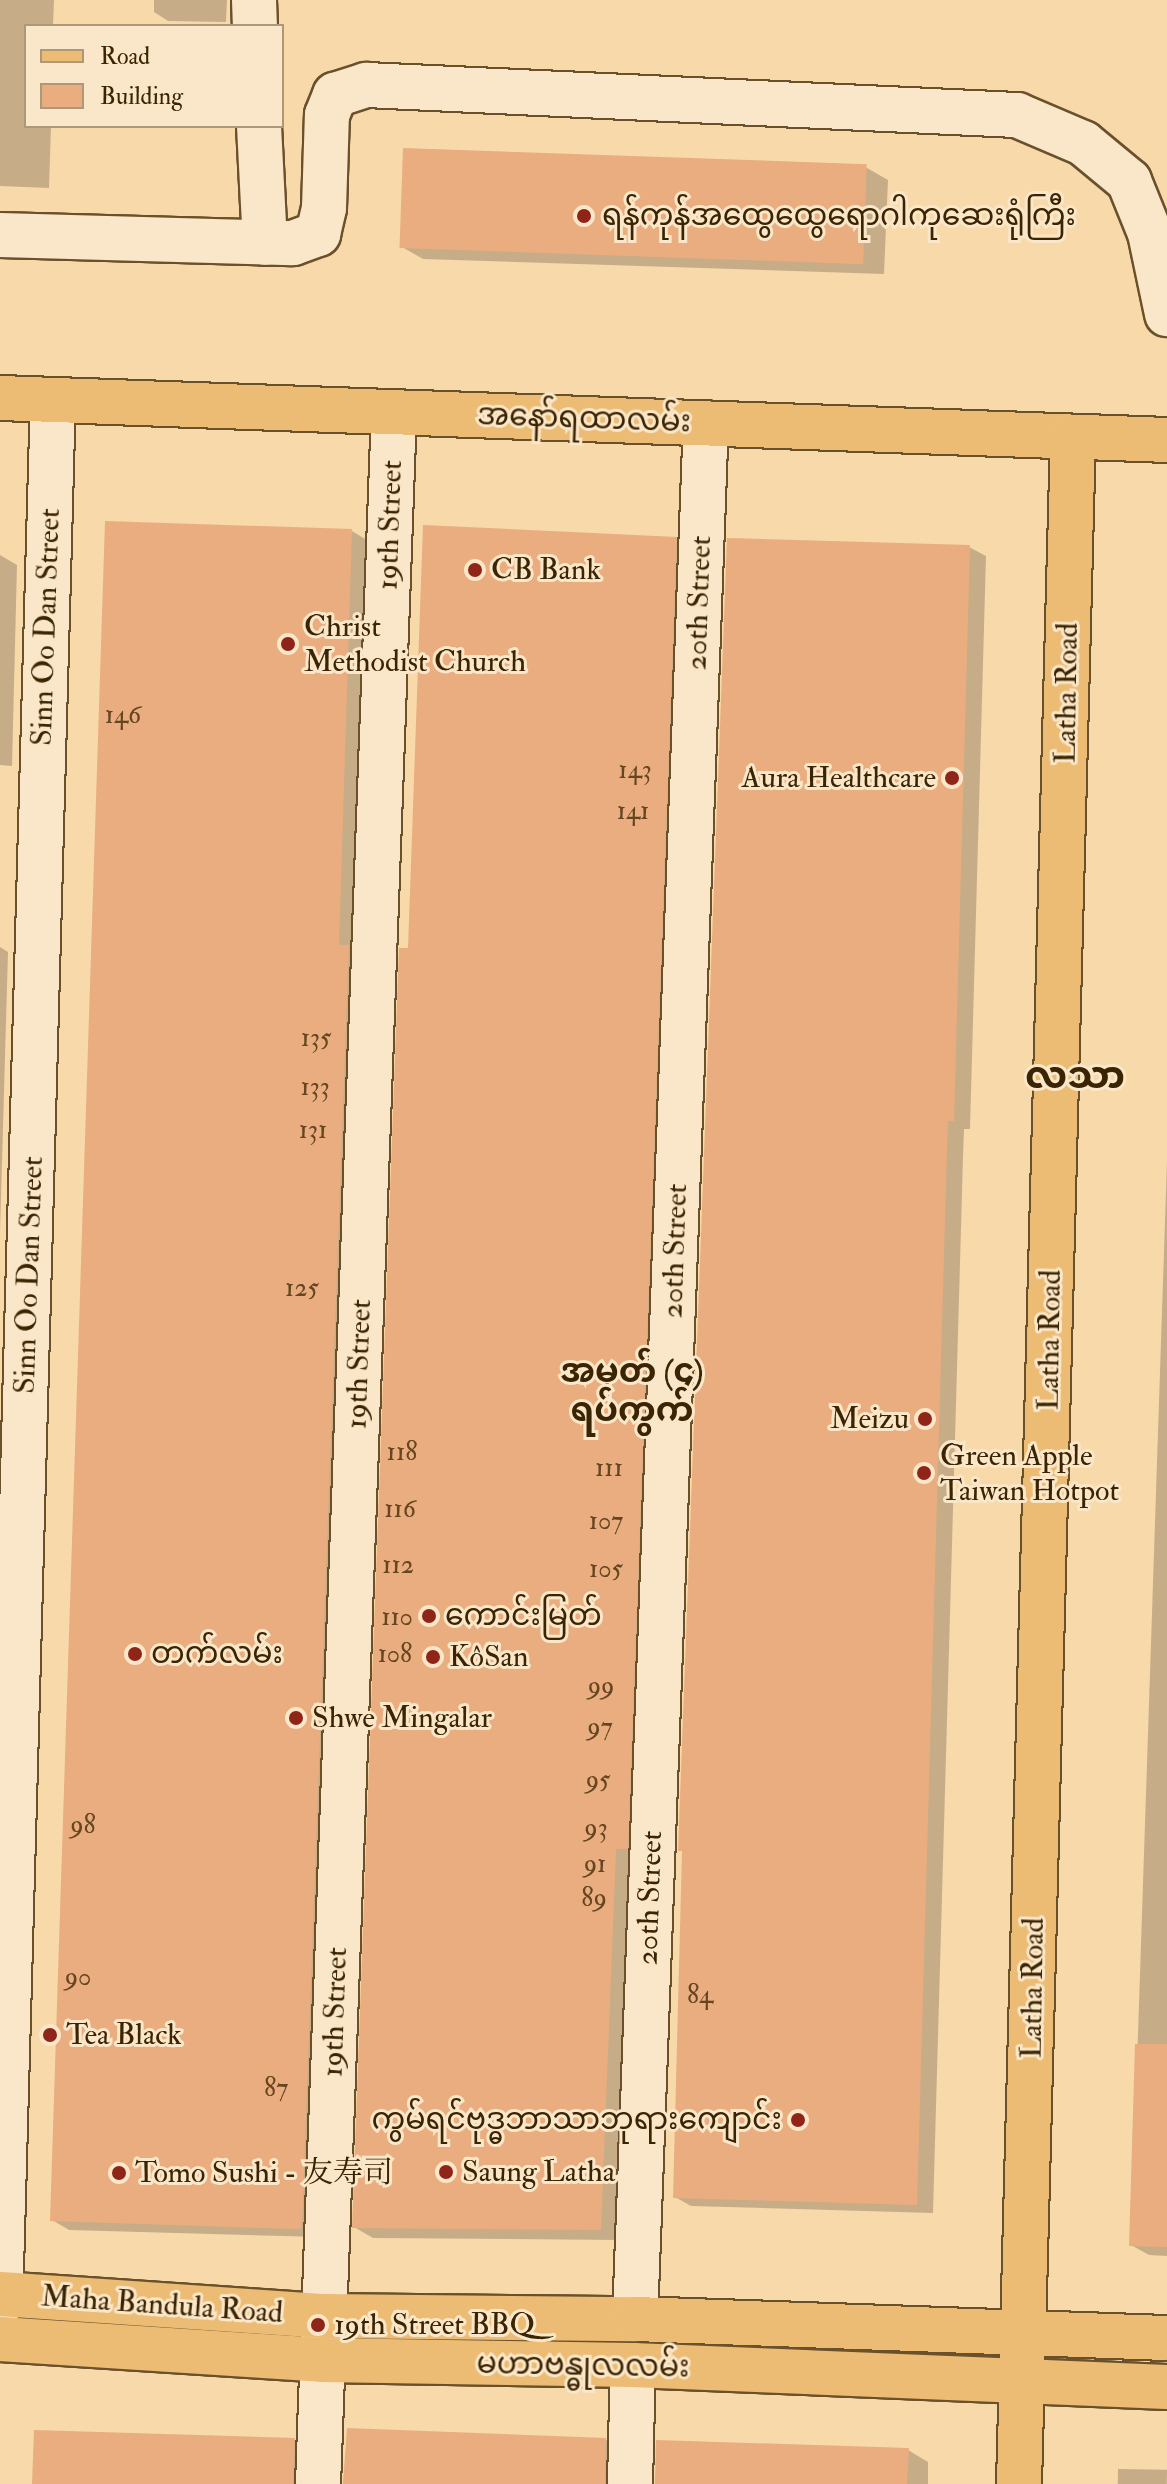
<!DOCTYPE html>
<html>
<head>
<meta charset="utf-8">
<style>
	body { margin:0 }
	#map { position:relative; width:1167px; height:2484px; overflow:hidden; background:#f8d9aa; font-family:"IM FELL Double Pica","Noto Serif SC","Noto Sans Myanmar",serif }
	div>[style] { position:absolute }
	.shadow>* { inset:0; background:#0003; transform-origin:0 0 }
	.building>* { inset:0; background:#eaad7f; transform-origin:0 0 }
	.roads { filter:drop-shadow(2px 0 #6a512c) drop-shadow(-2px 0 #6a512c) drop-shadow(0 2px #6a512c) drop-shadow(0 -2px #6a512c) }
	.minor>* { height:44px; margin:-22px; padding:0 22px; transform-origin:22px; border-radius:22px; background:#fae6c8 }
	.major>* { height:44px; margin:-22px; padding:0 22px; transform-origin:22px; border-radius:22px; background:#ecbc75 }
	.dots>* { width:22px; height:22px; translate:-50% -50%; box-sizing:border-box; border:4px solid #fae6c8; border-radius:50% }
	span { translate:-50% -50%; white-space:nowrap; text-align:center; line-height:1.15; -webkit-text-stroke:6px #fae6c8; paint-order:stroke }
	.number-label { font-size:26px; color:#664621 }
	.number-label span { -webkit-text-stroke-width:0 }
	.poi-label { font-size:30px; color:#3a2402 }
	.left { translate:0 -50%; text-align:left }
	.right { translate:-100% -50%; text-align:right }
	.street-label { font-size:30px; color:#3a2402 }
	.quarter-label { font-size:34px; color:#3a2402; font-weight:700 }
	.district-label { font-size:38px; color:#3a2402; font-weight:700 }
	.legend { position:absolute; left:24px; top:24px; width:260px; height:104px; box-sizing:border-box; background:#fae6c8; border:2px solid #ad9879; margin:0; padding:10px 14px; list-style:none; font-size:24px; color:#3a2402 }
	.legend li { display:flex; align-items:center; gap:16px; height:40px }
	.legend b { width:40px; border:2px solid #ad9879 }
</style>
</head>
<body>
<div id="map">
	<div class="shadow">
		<div style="clip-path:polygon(0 0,54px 0,53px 26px,26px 26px,26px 126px,51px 126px,49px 188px,0 186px)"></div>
		<div style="clip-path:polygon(154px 0,227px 0,226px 22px,168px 21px,154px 12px)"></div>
		<div style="clip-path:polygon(867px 168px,888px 180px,884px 274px,423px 259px,402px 247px)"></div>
		<div style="clip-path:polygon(352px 531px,370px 542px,320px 2237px,69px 2230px,52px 2220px)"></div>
		<div style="clip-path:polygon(676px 539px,695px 549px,620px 2240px,373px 2238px,354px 2227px,410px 950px)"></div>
		<div style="clip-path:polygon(969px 547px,986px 556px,970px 1129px,964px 1129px,963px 1158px,933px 2213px,691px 2206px,675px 2197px,684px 1852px,680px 1850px)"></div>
		<div style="clip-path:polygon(0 555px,17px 565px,12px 766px,0 765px)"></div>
		<div style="clip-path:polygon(0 947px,8px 952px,0 1233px)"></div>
		<div style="clip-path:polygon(1167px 1161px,1167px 2256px,1149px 2255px,1131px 2245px)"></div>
		<div style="clip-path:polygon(348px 2430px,606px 2440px,626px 2452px,627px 2484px,343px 2484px)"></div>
		<div style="clip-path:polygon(294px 2440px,315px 2452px,315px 2484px,34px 2484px)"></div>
		<div style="clip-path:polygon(658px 2442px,908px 2450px,928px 2462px,928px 2484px,655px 2484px)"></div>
		<div style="left:1118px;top:2469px;width:49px;height:15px;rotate:1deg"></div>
	</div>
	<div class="building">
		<div style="left:403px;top:148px;width:464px;height:100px;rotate:2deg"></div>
		<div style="clip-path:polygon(105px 521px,352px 529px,339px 945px,349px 945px,302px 2228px,296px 2229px,50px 2221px)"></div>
		<div style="clip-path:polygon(423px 525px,677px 537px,628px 1849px,616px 1849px,601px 2230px,352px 2228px,399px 948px,408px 948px)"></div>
		<div style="clip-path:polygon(727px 538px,970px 545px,954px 1121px,948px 1121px,947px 1148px,917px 2205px,673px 2198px,682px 1851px,678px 1851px)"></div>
		<div style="clip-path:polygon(1135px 2044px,1167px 2044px,1167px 2247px,1129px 2246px)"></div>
		<div style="clip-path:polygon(347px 2428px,606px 2438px,605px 2484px,343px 2484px)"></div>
		<div style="clip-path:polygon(34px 2430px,295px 2438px,293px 2484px,32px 2484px)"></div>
		<div style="clip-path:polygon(656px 2440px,909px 2448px,907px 2484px,655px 2484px)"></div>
	</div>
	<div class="roads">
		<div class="minor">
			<div style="left:254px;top:0;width:26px;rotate:88deg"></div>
			<div style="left:259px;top:126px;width:117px;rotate:87.1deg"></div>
			<div style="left:0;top:235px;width:293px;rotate:1.6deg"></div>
			<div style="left:293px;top:243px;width:27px;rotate:-20deg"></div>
			<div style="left:318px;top:234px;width:27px;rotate:-77deg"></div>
			<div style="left:324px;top:208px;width:93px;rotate:-88.2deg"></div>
			<div style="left:327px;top:115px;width:22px;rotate:-68deg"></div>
			<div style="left:335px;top:95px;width:33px;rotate:-18deg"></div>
			<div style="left:366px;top:85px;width:652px;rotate:2.64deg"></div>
			<div style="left:1017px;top:115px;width:72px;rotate:23deg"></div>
			<div style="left:1083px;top:143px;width:60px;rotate:39.6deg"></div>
			<div style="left:1129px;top:181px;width:56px;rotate:68deg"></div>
			<div style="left:1150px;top:233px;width:83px;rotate:78.1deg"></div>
			<div style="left:0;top:2305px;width:1906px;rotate:-88.41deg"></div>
			<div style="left:635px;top:2319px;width:1897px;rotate:-87.86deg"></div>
			<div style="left:318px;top:2484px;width:2073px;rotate:-87.9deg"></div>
			<div style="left:630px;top:2484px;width:119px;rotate:-88.6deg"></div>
		</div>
		<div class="major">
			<div style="left:0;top:398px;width:1168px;rotate:2.06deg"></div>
			<div style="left:0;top:2294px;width:325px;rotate:3.9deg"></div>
			<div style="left:324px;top:2316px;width:311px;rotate:0.6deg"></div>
			<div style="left:635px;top:2319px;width:532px;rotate:2.05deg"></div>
			<div style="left:0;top:2339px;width:323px;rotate:3.7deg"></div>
			<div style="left:322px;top:2360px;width:311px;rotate:0.9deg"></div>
			<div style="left:633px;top:2365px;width:534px;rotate:2.36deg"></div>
			<div style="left:1019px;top:2484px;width:2048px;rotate:-88.49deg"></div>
		</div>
	</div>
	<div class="dots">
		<div style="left:584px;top:216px;background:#8f2418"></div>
		<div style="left:475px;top:570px;background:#8f2418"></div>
		<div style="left:288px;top:644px;background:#8f2418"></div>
		<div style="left:952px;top:778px;background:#8f2418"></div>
		<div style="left:925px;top:1419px;background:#8f2418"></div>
		<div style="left:924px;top:1473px;background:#8f2418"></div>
		<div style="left:429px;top:1616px;background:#8f2418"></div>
		<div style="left:135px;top:1654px;background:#8f2418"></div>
		<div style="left:433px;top:1657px;background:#8f2418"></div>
		<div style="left:296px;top:1718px;background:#8f2418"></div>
		<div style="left:50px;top:2035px;background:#8f2418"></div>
		<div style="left:798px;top:2120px;background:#8f2418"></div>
		<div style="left:446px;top:2172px;background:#8f2418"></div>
		<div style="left:119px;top:2173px;background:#8f2418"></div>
		<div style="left:318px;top:2325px;background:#8f2418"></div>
	</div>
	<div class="number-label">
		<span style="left:123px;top:716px">146</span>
		<span style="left:635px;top:771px">143</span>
		<span style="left:633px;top:812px">141</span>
		<span style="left:316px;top:1039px">135</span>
		<span style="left:315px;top:1088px">133</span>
		<span style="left:313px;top:1131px">131</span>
		<span style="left:302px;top:1289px">125</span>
		<span style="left:402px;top:1453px">118</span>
		<span style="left:609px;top:1469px">111</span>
		<span style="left:400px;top:1510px">116</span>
		<span style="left:606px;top:1522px">107</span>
		<span style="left:398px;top:1566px">112</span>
		<span style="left:606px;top:1570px">105</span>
		<span style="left:397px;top:1618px">110</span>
		<span style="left:395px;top:1655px">108</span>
		<span style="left:601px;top:1687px">99</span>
		<span style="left:600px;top:1728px">97</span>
		<span style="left:598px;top:1781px">95</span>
		<span style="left:83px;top:1826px">98</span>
		<span style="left:596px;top:1829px">93</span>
		<span style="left:595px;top:1865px">91</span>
		<span style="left:594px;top:1899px">89</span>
		<span style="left:78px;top:1978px">90</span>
		<span style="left:700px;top:1996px">84</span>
		<span style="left:276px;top:2089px">87</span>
	</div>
	<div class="poi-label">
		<span class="left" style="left:602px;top:216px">ရန်ကုန်အထွေထွေရောဂါကုဆေးရုံကြီး</span>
		<span class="left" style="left:491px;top:570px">CB Bank</span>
		<span class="left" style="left:304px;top:644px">Christ<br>Methodist Church</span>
		<span class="right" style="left:936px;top:778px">Aura Healthcare</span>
		<span class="right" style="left:909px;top:1419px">Meizu</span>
		<span class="left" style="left:940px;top:1473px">Green Apple<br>Taiwan Hotpot</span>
		<span class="left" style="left:445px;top:1616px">ကောင်းမြတ်</span>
		<span class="left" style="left:151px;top:1654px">တက်လမ်း</span>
		<span class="left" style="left:449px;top:1657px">KôSan</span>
		<span class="left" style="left:312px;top:1718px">Shwe Mingalar</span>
		<span class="left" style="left:66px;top:2035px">Tea Black</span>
		<span class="right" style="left:782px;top:2120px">ကွမ်ရင်ဗုဒ္ဓဘာသာဘုရားကျောင်း</span>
		<span class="left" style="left:462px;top:2172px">Saung Latha</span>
		<span class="left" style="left:135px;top:2173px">Tomo Sushi - 友寿司</span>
		<span class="left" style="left:334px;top:2325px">19th Street BBQ</span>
	</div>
	<div class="street-label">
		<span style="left:584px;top:419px;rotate:2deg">အနော်ရထာလမ်း</span>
		<span style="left:390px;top:525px;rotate:-88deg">19th Street</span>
		<span style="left:699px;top:603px;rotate:-88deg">20th Street</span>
		<span style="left:46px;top:627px;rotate:-88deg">Sinn Oo Dan Street</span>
		<span style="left:1067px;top:693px;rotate:-89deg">Latha Road</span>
		<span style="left:675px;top:1251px;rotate:-88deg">20th Street</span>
		<span style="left:29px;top:1275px;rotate:-88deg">Sinn Oo Dan Street</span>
		<span style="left:1050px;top:1340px;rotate:-89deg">Latha Road</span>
		<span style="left:359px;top:1364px;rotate:-88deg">19th Street</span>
		<span style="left:650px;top:1898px;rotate:-88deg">20th Street</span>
		<span style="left:1033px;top:1988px;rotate:-89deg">Latha Road</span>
		<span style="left:335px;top:2012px;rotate:-88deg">19th Street</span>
		<span style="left:162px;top:2305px;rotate:4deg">Maha Bandula Road</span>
		<span style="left:583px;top:2366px;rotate:1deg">မဟာဗန္ဓုလလမ်း</span>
	</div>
	<div class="quarter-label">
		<span style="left:632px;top:1391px">အမှတ် (၄)<br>ရပ်ကွက်</span>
	</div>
	<div class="district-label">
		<span style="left:1075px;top:1077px">လသာ</span>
	</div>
	<ul class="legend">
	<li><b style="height:10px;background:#ecbc75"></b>Road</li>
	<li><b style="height:22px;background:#eaad7f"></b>Building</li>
	</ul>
</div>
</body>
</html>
